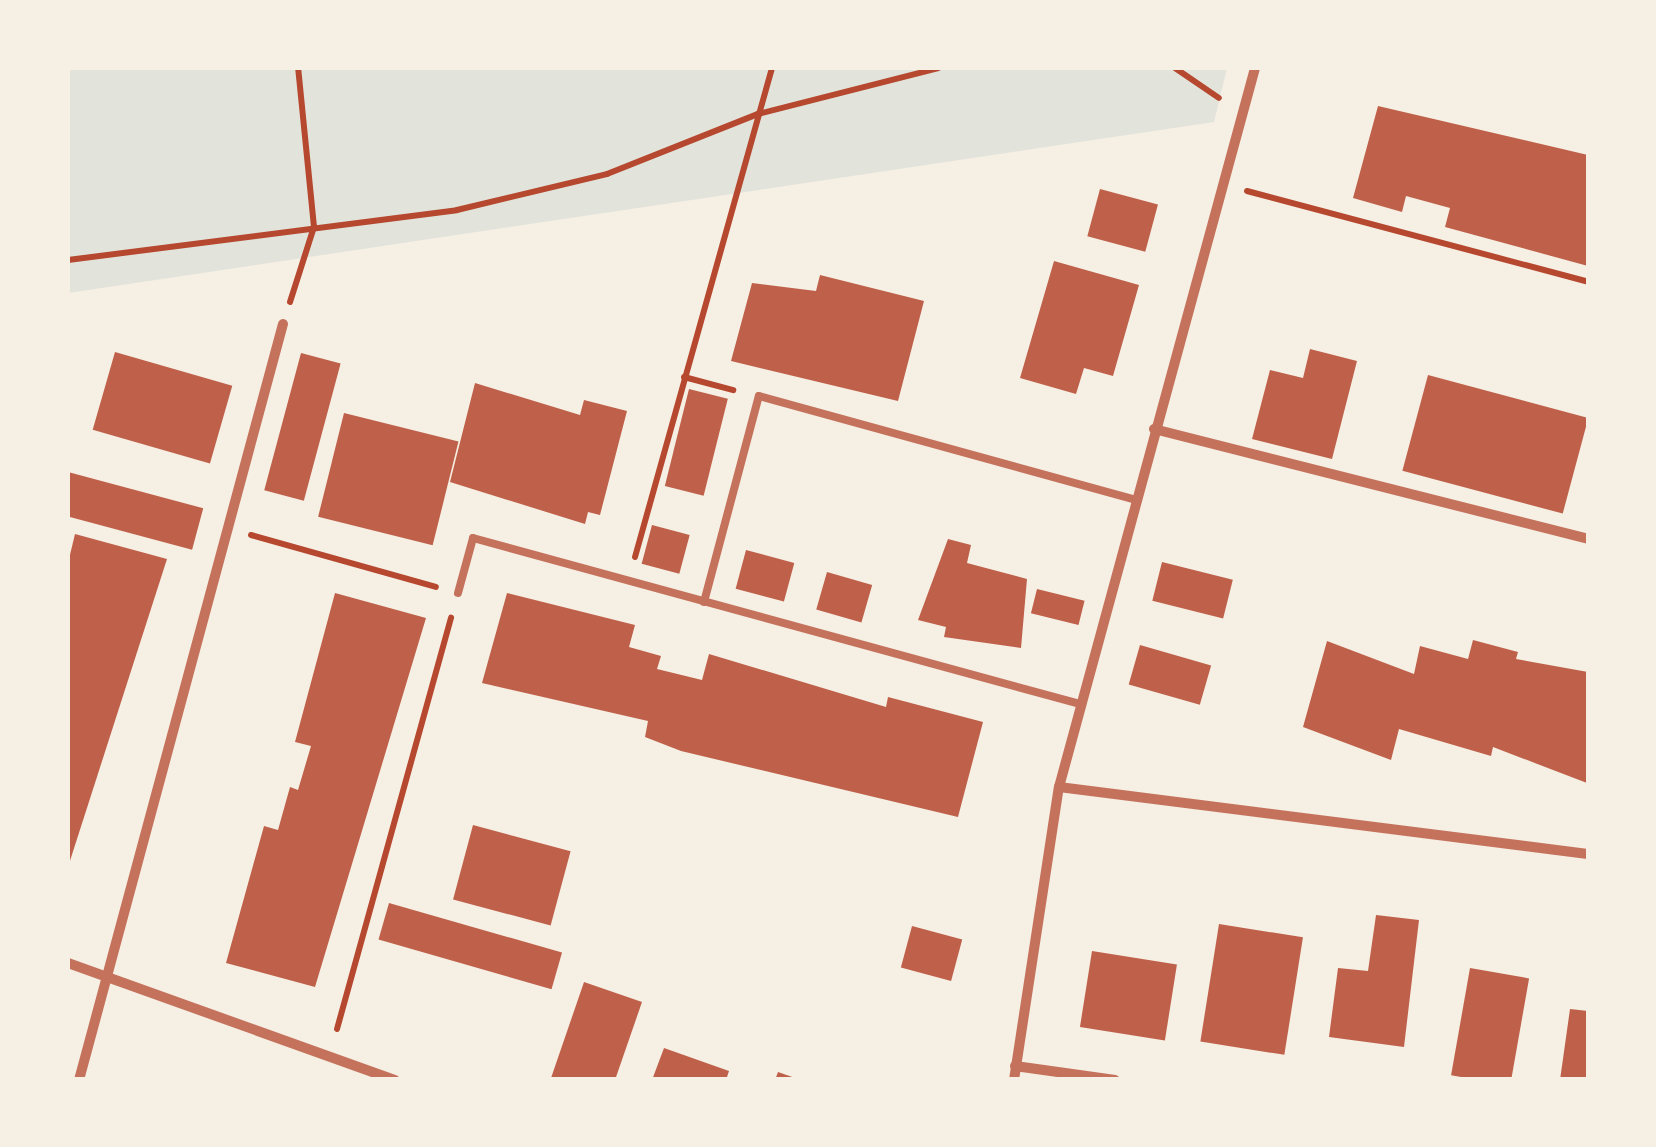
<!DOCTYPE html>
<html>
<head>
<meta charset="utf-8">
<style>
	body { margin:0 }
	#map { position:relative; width:1656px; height:1147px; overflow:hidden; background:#f6efe4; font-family:"Titillium Web",sans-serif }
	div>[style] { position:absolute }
	.green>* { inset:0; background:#e2e4dc }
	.building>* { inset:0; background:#bf614a; transform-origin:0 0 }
	.path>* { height:6px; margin:-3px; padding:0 3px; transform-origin:3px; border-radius:3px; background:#b5482f }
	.service>* { height:8px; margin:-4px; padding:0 4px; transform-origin:4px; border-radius:4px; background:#c5725c }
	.minor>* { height:10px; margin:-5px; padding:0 5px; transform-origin:5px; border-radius:5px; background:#c5725c }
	span { translate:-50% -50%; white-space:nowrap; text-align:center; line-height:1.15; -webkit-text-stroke:8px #f6efe4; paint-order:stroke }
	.frame { position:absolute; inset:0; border:70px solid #f6efe4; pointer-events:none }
</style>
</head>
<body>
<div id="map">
	<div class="green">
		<div style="clip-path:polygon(68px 68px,1227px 68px,1214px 122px,68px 293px)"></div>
	</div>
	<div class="building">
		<div style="clip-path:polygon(1378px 106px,1588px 155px,1588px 266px,1445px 227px,1450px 208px,1406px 196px,1402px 212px,1353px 198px)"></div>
		<div style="left:1100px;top:189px;width:60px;height:49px;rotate:15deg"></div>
		<div style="clip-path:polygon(1054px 261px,1139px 285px,1113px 376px,1084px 368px,1076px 394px,1020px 378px)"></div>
		<div style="clip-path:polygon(820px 275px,924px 301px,898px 401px,731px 361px,752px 283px,816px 291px)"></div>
		<div style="clip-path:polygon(1310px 349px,1357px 361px,1332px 459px,1252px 439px,1270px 370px,1303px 378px)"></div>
		<div style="left:115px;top:352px;width:122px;height:81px;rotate:16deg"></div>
		<div style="left:301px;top:353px;width:41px;height:142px;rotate:15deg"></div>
		<div style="left:1428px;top:375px;width:166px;height:99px;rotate:15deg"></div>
		<div style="clip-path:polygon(475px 383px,580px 415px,584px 400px,627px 411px,600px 515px,588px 512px,585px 524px,450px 482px)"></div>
		<div style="left:689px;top:389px;width:40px;height:100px;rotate:14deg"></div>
		<div style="left:344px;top:413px;width:118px;height:107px;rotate:14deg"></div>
		<div style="left:68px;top:472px;width:140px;height:43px;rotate:15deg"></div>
		<div style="left:652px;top:525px;width:39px;height:40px;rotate:15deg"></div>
		<div style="clip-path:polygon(75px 534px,167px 559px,68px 867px,68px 563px)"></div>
		<div style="clip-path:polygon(948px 539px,971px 545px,967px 563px,1027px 579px,1021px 648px,944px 637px,946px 627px,918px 620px)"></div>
		<div style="left:746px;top:550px;width:50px;height:40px;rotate:15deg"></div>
		<div style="left:1162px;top:562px;width:73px;height:40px;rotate:14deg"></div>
		<div style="left:827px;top:572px;width:47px;height:39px;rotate:16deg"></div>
		<div style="left:1037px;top:589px;width:49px;height:25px;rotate:14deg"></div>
		<div style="clip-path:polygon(335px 593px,426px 618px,315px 987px,226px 963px,264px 826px,278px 830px,290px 787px,298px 790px,311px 746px,295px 742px)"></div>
		<div style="clip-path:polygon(507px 593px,635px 625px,629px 647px,661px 656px,657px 669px,702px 680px,709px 654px,886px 707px,888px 697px,983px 722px,958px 817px,681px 751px,645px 737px,648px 721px,482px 683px)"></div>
		<div style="clip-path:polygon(1473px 640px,1518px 652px,1516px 659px,1588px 672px,1587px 783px,1493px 747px,1491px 756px,1399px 729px,1391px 760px,1303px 727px,1327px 641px,1414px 674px,1420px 646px,1468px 659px)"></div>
		<div style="left:1140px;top:645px;width:74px;height:41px;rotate:16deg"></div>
		<div style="left:473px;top:825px;width:101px;height:77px;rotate:15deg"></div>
		<div style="left:389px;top:903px;width:180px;height:38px;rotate:16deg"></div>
		<div style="clip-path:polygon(1376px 915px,1419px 920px,1404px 1047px,1329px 1037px,1338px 968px,1368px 971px)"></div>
		<div style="left:1219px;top:924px;width:85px;height:119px;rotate:9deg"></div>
		<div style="left:912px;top:926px;width:52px;height:43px;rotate:15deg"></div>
		<div style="left:1092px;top:951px;width:86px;height:77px;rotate:9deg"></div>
		<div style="left:1470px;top:968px;width:60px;height:109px;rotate:10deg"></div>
		<div style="clip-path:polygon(584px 982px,642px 1002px,615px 1080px,551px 1078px)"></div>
		<div style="clip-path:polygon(1570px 1009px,1588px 1011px,1588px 1080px,1560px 1080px)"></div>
		<div style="clip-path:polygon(664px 1048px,729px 1071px,726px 1080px,652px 1080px)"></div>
		<div style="clip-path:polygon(778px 1072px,798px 1079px,798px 1080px,775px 1080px)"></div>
	</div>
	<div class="path">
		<div style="left:1175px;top:68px;width:53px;rotate:34.3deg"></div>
		<div style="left:1247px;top:191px;width:353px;rotate:14.9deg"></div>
		<div style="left:68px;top:260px;width:392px;rotate:-7.3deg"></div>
		<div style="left:457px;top:210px;width:154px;rotate:-13.5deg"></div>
		<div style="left:607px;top:174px;width:162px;rotate:-21.7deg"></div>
		<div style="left:758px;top:114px;width:186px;rotate:-14.3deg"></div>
		<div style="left:290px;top:302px;width:79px;rotate:-72.3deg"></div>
		<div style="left:314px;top:227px;width:160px;rotate:-95.7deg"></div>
		<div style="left:684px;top:377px;width:51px;rotate:14.9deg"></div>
		<div style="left:251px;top:535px;width:192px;rotate:15.7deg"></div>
		<div style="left:635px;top:557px;width:508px;rotate:-74.35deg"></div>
		<div style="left:337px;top:1029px;width:427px;rotate:-74.5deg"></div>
	</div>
	<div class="service">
		<div style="left:458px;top:593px;width:57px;rotate:-74.7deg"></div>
		<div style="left:473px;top:538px;width:629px;rotate:15.3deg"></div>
		<div style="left:704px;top:602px;width:213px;rotate:-75.1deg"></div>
		<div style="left:759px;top:396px;width:389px;rotate:15.4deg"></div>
	</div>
	<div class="minor">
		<div style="left:1154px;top:429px;width:448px;rotate:14.2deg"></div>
		<div style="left:1059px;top:787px;width:533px;rotate:7.22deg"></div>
		<div style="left:68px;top:963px;width:347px;rotate:19.7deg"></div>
		<div style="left:1015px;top:1066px;width:101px;rotate:8deg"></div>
		<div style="left:79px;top:1080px;width:783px;rotate:-74.9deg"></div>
		<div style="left:1014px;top:1080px;width:296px;rotate:-81.3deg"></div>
		<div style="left:1059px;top:787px;width:745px;rotate:-74.75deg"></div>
	</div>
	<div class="frame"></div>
</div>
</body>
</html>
